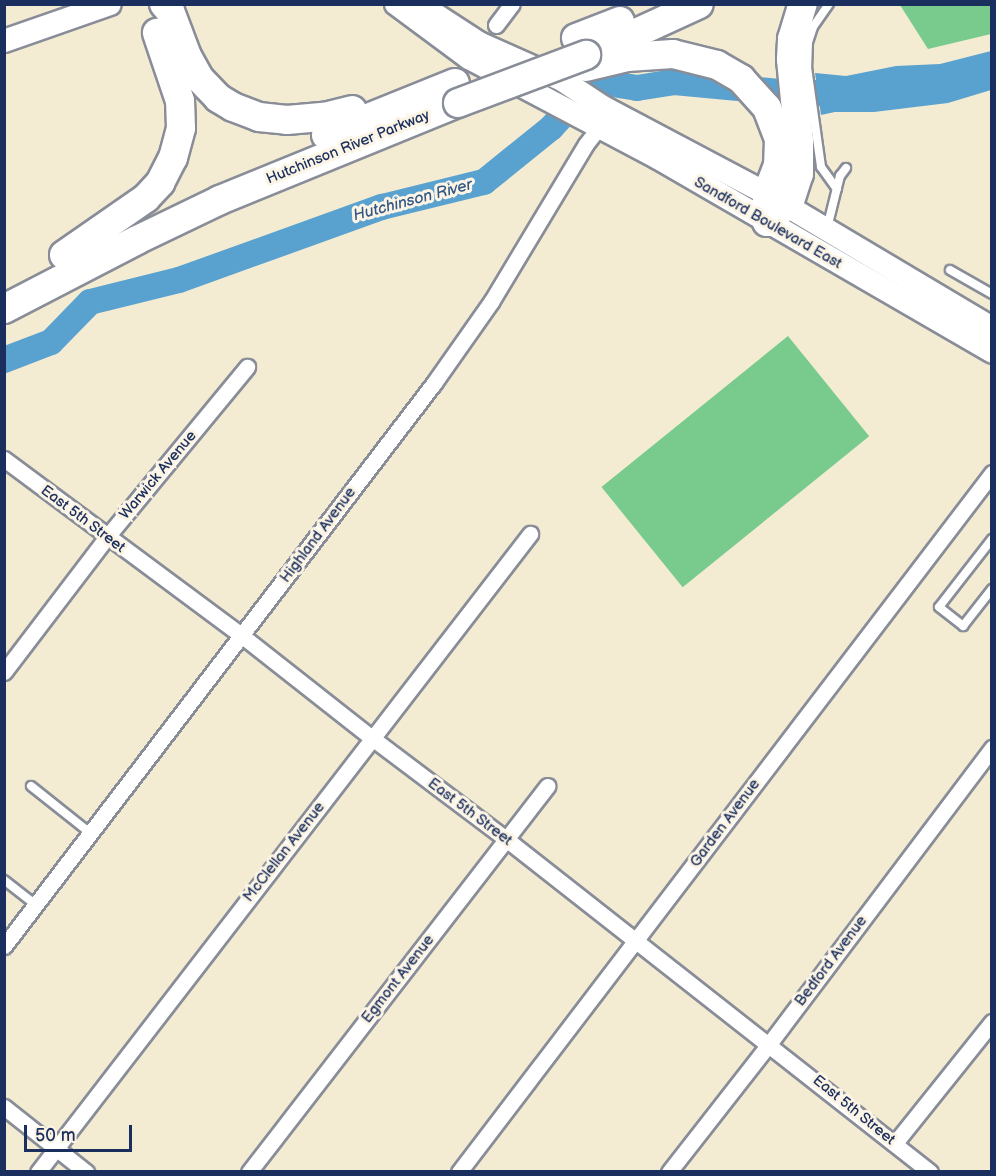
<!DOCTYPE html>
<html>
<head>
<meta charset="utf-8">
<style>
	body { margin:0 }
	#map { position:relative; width:996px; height:1176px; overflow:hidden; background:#f4ebd3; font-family:"Balsamiq Sans",sans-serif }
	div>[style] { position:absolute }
	.green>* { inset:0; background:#78cb8d; transform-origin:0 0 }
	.water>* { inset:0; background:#59a2d0 }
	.river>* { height:26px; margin:-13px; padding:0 13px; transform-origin:13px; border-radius:13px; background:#59a2d0 }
	.roads { filter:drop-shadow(2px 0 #888d98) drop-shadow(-2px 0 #888d98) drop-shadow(0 2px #888d98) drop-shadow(0 -2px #888d98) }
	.lane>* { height:8px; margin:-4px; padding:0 4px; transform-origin:4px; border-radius:4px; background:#fff }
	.street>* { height:15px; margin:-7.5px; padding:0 7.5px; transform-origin:7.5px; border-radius:7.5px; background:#fff }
	.secondary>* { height:22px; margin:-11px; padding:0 11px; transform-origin:11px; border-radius:11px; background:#fff }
	.highway>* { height:28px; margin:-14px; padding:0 14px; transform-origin:14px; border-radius:14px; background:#fff }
	.bridges { filter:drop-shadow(2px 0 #888d98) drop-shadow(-2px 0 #888d98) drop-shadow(0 2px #888d98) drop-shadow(0 -2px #888d98) }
	.highway-bridge>* { height:28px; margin:-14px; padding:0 14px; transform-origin:14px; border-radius:14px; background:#fff }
	span { translate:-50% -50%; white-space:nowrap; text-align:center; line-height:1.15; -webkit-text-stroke:6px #fcf5e5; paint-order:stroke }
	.street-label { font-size:15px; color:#1b2f5e }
	.water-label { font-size:16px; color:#315786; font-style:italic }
	.frame { position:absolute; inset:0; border:6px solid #1b2f5e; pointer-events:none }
	.scale { position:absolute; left:24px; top:1125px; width:108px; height:27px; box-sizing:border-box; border:3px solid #1b2f5e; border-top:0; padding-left:8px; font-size:18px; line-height:21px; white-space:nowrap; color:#1b2f5e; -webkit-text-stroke:4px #fcf5e5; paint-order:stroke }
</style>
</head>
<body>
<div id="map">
	<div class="green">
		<div style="clip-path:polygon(900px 5px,991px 5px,991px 34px,928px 49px)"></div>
		<div style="left:788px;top:336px;width:129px;height:240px;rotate:51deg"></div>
	</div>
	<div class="water">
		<div style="clip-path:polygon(991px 51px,991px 90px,948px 103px,874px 112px,835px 112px,821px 115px,815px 73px,846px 76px,896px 66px,940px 64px)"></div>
	</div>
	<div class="river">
		<div style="left:4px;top:360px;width:50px;rotate:-21deg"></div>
		<div style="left:51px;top:342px;width:56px;rotate:-45.7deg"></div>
		<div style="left:90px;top:302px;width:92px;rotate:-13.9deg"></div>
		<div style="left:179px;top:280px;width:216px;rotate:-19.8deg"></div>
		<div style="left:382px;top:207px;width:105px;rotate:-13.8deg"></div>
		<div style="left:484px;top:182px;width:86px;rotate:-38.9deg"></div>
		<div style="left:551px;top:128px;width:64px;rotate:-47.5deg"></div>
		<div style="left:594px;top:81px;width:44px;rotate:9.2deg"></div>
		<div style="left:637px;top:88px;width:37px;rotate:-9deg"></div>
		<div style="left:674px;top:82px;width:106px;rotate:5.4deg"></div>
		<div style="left:780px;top:92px;width:71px;rotate:1.6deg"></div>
	</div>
	<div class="roads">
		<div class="lane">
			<div style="left:829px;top:4px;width:28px;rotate:125deg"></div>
			<div style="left:813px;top:27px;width:16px;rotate:108deg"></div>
			<div style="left:808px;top:42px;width:25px;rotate:92deg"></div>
			<div style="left:807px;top:67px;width:101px;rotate:82deg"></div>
			<div style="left:821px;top:167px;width:27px;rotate:54deg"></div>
			<div style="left:827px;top:228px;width:54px;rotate:-76deg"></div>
			<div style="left:840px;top:176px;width:10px;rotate:-53deg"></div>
			<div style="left:950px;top:270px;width:48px;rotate:29.7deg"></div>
			<div style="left:992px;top:539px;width:86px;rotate:127.9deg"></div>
			<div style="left:939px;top:607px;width:31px;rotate:38deg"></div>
			<div style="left:963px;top:626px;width:47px;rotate:-51.9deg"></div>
			<div style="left:31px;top:786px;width:75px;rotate:38.5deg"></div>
			<div style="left:4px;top:880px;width:41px;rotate:38deg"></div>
		</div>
		<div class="street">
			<div style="left:496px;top:25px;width:26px;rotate:-53deg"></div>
			<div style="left:4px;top:459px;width:295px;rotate:36.6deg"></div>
			<div style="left:241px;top:635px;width:167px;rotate:38.2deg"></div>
			<div style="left:372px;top:738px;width:168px;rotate:37deg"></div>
			<div style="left:506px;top:839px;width:539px;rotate:38.15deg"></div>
			<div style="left:4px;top:672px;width:168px;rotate:-52.7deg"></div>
			<div style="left:106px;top:538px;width:222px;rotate:-50.5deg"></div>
			<div style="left:4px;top:946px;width:708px;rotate:-52.63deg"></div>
			<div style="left:434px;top:383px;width:99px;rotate:-54.9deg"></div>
			<div style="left:491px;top:302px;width:184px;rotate:-59deg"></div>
			<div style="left:586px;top:144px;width:28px;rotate:-52deg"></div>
			<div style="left:4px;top:1107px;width:105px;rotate:38.4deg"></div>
			<div style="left:895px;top:1143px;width:155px;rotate:-51.3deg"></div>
			<div style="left:38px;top:1172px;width:806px;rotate:-52.36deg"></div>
			<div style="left:249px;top:1172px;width:488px;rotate:-52.3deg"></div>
			<div style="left:459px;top:1172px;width:879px;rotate:-52.67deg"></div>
			<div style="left:669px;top:1172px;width:162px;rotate:-52deg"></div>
			<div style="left:769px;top:1044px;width:371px;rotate:-53deg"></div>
		</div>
		<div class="secondary">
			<div style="left:396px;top:4px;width:91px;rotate:36.5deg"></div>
			<div style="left:469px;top:58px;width:214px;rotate:27.9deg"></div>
			<div style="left:658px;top:158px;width:386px;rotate:30.1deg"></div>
			<div style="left:419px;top:4px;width:72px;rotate:33deg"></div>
			<div style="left:479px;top:43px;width:91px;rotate:24deg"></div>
			<div style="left:562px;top:80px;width:49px;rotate:33.4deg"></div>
			<div style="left:603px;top:107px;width:186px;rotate:27.9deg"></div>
			<div style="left:767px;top:194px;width:262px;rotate:30.8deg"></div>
			<div style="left:4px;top:41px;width:112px;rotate:-19.2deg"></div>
		</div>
		<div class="highway">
			<div style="left:164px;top:4px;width:9px;rotate:49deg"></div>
			<div style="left:170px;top:11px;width:48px;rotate:69.3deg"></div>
			<div style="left:187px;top:56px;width:25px;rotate:61deg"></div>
			<div style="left:199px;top:78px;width:28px;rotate:46deg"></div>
			<div style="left:218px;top:98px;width:17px;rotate:31deg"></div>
			<div style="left:233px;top:107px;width:28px;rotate:21deg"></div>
			<div style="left:259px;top:117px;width:28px;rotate:6deg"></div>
			<div style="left:287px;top:120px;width:37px;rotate:-5deg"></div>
			<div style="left:324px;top:117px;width:29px;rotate:-14deg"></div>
			<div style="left:576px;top:38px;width:47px;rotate:-21.1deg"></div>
			<div style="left:597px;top:51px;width:112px;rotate:-24.7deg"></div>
			<div style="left:586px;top:67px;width:42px;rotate:-13.7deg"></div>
			<div style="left:627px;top:57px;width:46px;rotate:-3.7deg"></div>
			<div style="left:673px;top:54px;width:45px;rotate:14deg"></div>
			<div style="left:717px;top:65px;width:28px;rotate:30deg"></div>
			<div style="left:741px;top:79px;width:39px;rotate:48deg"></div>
			<div style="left:767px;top:108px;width:33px;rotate:69deg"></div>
			<div style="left:779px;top:139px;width:26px;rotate:92deg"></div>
			<div style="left:778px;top:165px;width:31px;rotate:111deg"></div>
			<div style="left:767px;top:194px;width:28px;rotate:90deg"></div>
			<div style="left:326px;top:135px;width:139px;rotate:-22deg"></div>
			<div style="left:767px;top:222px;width:31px;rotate:-42deg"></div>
			<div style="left:790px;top:201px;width:28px;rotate:-72deg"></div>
			<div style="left:799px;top:174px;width:33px;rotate:-90deg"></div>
			<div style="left:799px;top:141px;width:82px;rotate:-95.6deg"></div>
			<div style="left:791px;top:59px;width:20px;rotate:-87deg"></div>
			<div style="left:792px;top:39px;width:37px;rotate:-73deg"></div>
			<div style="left:64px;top:255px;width:100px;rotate:-34.8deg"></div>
			<div style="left:146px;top:198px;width:21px;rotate:-47deg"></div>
			<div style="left:160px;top:183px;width:28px;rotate:-63deg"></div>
			<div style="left:173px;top:158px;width:31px;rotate:-75deg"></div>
			<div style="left:181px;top:128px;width:27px;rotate:-92deg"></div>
			<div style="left:180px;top:101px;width:72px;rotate:-108.7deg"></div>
			<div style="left:4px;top:309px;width:150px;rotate:-27.4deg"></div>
			<div style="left:137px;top:240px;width:92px;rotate:-25.7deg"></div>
			<div style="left:220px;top:200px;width:257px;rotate:-22.2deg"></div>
		</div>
	</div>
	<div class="bridges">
		<div class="highway-bridge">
			<div style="left:458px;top:103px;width:137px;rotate:-20.6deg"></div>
		</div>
	</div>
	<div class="street-label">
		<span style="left:348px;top:147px;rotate:-22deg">Hutchinson River Parkway</span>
		<span style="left:768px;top:223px;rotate:30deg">Sandford Boulevard East</span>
		<span style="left:158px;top:475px;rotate:-50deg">Warwick Avenue</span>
		<span style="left:83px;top:519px;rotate:37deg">East 5th Street</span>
		<span style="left:318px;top:535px;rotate:-53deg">Highland Avenue</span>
		<span style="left:470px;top:812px;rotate:37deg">East 5th Street</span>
		<span style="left:725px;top:823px;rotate:-53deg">Garden Avenue</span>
		<span style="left:284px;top:852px;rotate:-52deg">McClellan Avenue</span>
		<span style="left:831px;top:961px;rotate:-53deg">Bedford Avenue</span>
		<span style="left:398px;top:979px;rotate:-52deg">Egmont Avenue</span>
		<span style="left:854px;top:1110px;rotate:39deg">East 5th Street</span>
	</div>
	<div class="water-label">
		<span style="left:413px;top:201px;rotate:-15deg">Hutchinson River</span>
	</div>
	<div class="frame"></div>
	<div class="scale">50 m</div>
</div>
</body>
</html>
